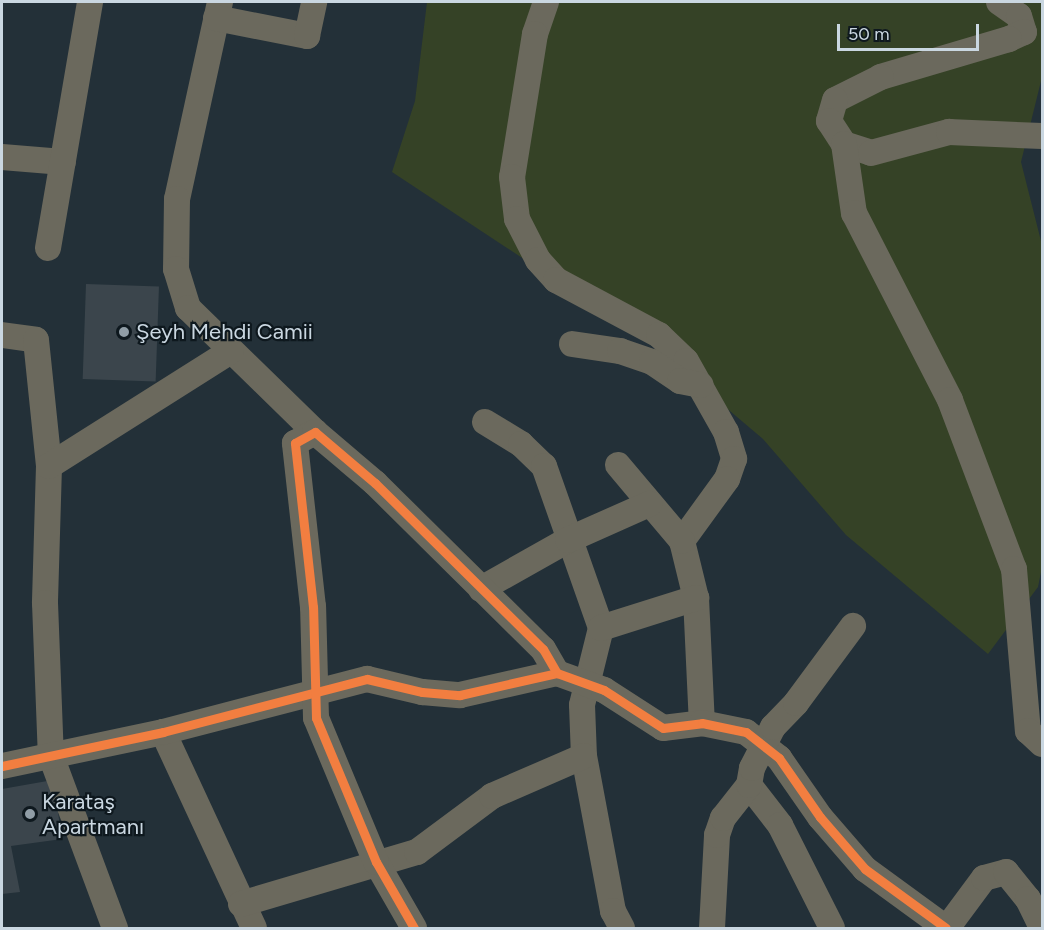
<!DOCTYPE html>
<html>
<head>
<meta charset="utf-8">
<style>
	body { margin:0 }
	#map { position:relative; width:1044px; height:930px; overflow:hidden; background:#233038; font-family:Figtree,sans-serif }
	div>[style] { position:absolute }
	.green>* { inset:0; background:#354226 }
	.building>* { inset:0; background:#3b454c; transform-origin:0 0 }
	.minor>* { height:26px; margin:-13px; padding:0 13px; transform-origin:13px; border-radius:13px; background:#6b695d }
	.cycleway>* { height:9px; margin:-4.5px; padding:0 4.5px; transform-origin:4.5px; border-radius:4.5px; background:#f27e40 }
	.dots>* { width:16px; height:16px; translate:-50% -50%; box-sizing:border-box; border:3px solid #0e181e; border-radius:50% }
	span { translate:-50% -50%; white-space:nowrap; text-align:center; line-height:1.15; -webkit-text-stroke:4.5px #0e181e; paint-order:stroke }
	.poi-label { font-size:22px; color:#cad7e1 }
	.left { translate:0 -50%; text-align:left }
	.frame { position:absolute; inset:0; border:3px solid #cad7e1; pointer-events:none }
	.scale { position:absolute; left:837px; top:24px; width:142px; height:27px; box-sizing:border-box; border:3px solid #cad7e1; border-top:0; padding-left:8px; font-size:18px; line-height:21px; white-space:nowrap; color:#cad7e1; -webkit-text-stroke:4px #0e181e; paint-order:stroke }
</style>
</head>
<body>
<div id="map">
	<div class="green">
		<div style="clip-path:polygon(427px 2px,1042px 2px,1042px 77px,1021px 162px,1042px 245px,1042px 567px,1038px 587px,988px 654px,846px 535px,763px 439px,645px 339px,392px 172px,415px 101px)"></div>
	</div>
	<div class="building">
		<div style="left:86px;top:284px;width:73px;height:95px;rotate:2deg"></div>
		<div style="clip-path:polygon(53px 780px,62px 839px,11px 846px,20px 892px,2px 894px,2px 789px)"></div>
	</div>
	<div class="minor">
		<div style="left:220px;top:2px;width:202px;rotate:102.3deg"></div>
		<div style="left:177px;top:199px;width:70px;rotate:90.8deg"></div>
		<div style="left:176px;top:269px;width:41px;rotate:72.9deg"></div>
		<div style="left:188px;top:308px;width:177px;rotate:44.3deg"></div>
		<div style="left:546px;top:2px;width:34px;rotate:109deg"></div>
		<div style="left:535px;top:34px;width:145px;rotate:99.1deg"></div>
		<div style="left:512px;top:177px;width:42px;rotate:83.2deg"></div>
		<div style="left:517px;top:219px;width:46px;rotate:62.9deg"></div>
		<div style="left:538px;top:260px;width:27px;rotate:48deg"></div>
		<div style="left:556px;top:280px;width:117px;rotate:28.1deg"></div>
		<div style="left:659px;top:335px;width:37px;rotate:44deg"></div>
		<div style="left:686px;top:361px;width:81px;rotate:60.6deg"></div>
		<div style="left:726px;top:432px;width:28px;rotate:73deg"></div>
		<div style="left:734px;top:459px;width:21px;rotate:109deg"></div>
		<div style="left:727px;top:479px;width:77px;rotate:126deg"></div>
		<div style="left:682px;top:541px;width:59px;rotate:76.2deg"></div>
		<div style="left:696px;top:598px;width:125px;rotate:87.3deg"></div>
		<div style="left:999px;top:2px;width:24px;rotate:35deg"></div>
		<div style="left:1019px;top:16px;width:17px;rotate:73deg"></div>
		<div style="left:1024px;top:32px;width:17px;rotate:155deg"></div>
		<div style="left:1009px;top:39px;width:134px;rotate:163.5deg"></div>
		<div style="left:881px;top:77px;width:51px;rotate:153.4deg"></div>
		<div style="left:835px;top:100px;width:22px;rotate:106deg"></div>
		<div style="left:829px;top:121px;width:27px;rotate:57deg"></div>
		<div style="left:844px;top:144px;width:28px;rotate:18deg"></div>
		<div style="left:871px;top:153px;width:81px;rotate:-15.1deg"></div>
		<div style="left:949px;top:132px;width:93px;rotate:2.5deg"></div>
		<div style="left:216px;top:18px;width:93px;rotate:11.2deg"></div>
		<div style="left:307px;top:36px;width:35px;rotate:-78deg"></div>
		<div style="left:844px;top:144px;width:70px;rotate:81.8deg"></div>
		<div style="left:854px;top:213px;width:210px;rotate:62.8deg"></div>
		<div style="left:950px;top:400px;width:181px;rotate:69.3deg"></div>
		<div style="left:1014px;top:569px;width:163px;rotate:85.1deg"></div>
		<div style="left:1028px;top:731px;width:19px;rotate:43deg"></div>
		<div style="left:2px;top:157px;width:61px;rotate:4.7deg"></div>
		<div style="left:48px;top:248px;width:250px;rotate:-80.3deg"></div>
		<div style="left:2px;top:335px;width:34px;rotate:8deg"></div>
		<div style="left:36px;top:340px;width:127px;rotate:84.1deg"></div>
		<div style="left:49px;top:466px;width:137px;rotate:91.7deg"></div>
		<div style="left:45px;top:603px;width:153px;rotate:87.8deg"></div>
		<div style="left:51px;top:756px;width:184px;rotate:69.6deg"></div>
		<div style="left:572px;top:344px;width:49px;rotate:8.3deg"></div>
		<div style="left:620px;top:351px;width:34px;rotate:19deg"></div>
		<div style="left:652px;top:362px;width:34px;rotate:34deg"></div>
		<div style="left:680px;top:381px;width:21px;rotate:11deg"></div>
		<div style="left:485px;top:422px;width:42px;rotate:31.4deg"></div>
		<div style="left:521px;top:444px;width:32px;rotate:44deg"></div>
		<div style="left:544px;top:466px;width:172px;rotate:70.6deg"></div>
		<div style="left:601px;top:628px;width:79px;rotate:103.9deg"></div>
		<div style="left:582px;top:705px;width:51px;rotate:87.8deg"></div>
		<div style="left:584px;top:756px;width:158px;rotate:79.4deg"></div>
		<div style="left:613px;top:911px;width:19px;rotate:62deg"></div>
		<div style="left:618px;top:465px;width:99px;rotate:49.9deg"></div>
		<div style="left:49px;top:466px;width:215px;rotate:-32.3deg"></div>
		<div style="left:481px;top:589px;width:100px;rotate:-29.4deg"></div>
		<div style="left:568px;top:540px;width:89px;rotate:-24deg"></div>
		<div style="left:601px;top:628px;width:100px;rotate:-17.5deg"></div>
		<div style="left:163px;top:732px;width:216px;rotate:65.1deg"></div>
		<div style="left:2px;top:766px;width:165px;rotate:-11.9deg"></div>
		<div style="left:163px;top:732px;width:211px;rotate:-14.6deg"></div>
		<div style="left:367px;top:679px;width:57px;rotate:13.3deg"></div>
		<div style="left:422px;top:692px;width:38px;rotate:5deg"></div>
		<div style="left:460px;top:695px;width:99px;rotate:-12.8deg"></div>
		<div style="left:557px;top:673px;width:50px;rotate:19.9deg"></div>
		<div style="left:604px;top:690px;width:70px;rotate:32.8deg"></div>
		<div style="left:663px;top:728px;width:39px;rotate:-7deg"></div>
		<div style="left:702px;top:723px;width:45px;rotate:11.6deg"></div>
		<div style="left:746px;top:732px;width:42px;rotate:38.2deg"></div>
		<div style="left:779px;top:758px;width:72px;rotate:55.2deg"></div>
		<div style="left:820px;top:817px;width:69px;rotate:49.1deg"></div>
		<div style="left:865px;top:869px;width:100px;rotate:36.1deg"></div>
		<div style="left:749px;top:785px;width:51px;rotate:52.2deg"></div>
		<div style="left:780px;top:825px;width:115px;rotate:63.2deg"></div>
		<div style="left:241px;top:904px;width:184px;rotate:-16.5deg"></div>
		<div style="left:417px;top:852px;width:94px;rotate:-36.7deg"></div>
		<div style="left:492px;top:796px;width:100px;rotate:-23.5deg"></div>
		<div style="left:414px;top:928px;width:76px;rotate:-119.9deg"></div>
		<div style="left:376px;top:862px;width:156px;rotate:-112.6deg"></div>
		<div style="left:316px;top:718px;width:111px;rotate:-91.5deg"></div>
		<div style="left:313px;top:607px;width:165px;rotate:-96.3deg"></div>
		<div style="left:295px;top:443px;width:23px;rotate:-29deg"></div>
		<div style="left:315px;top:432px;width:79px;rotate:40.4deg"></div>
		<div style="left:375px;top:483px;width:236px;rotate:44.7deg"></div>
		<div style="left:543px;top:649px;width:28px;rotate:60deg"></div>
		<div style="left:712px;top:928px;width:93px;rotate:-86.9deg"></div>
		<div style="left:717px;top:835px;width:18px;rotate:-71deg"></div>
		<div style="left:723px;top:818px;width:42px;rotate:-51.8deg"></div>
		<div style="left:749px;top:785px;width:17px;rotate:-80deg"></div>
		<div style="left:752px;top:768px;width:46px;rotate:-62.9deg"></div>
		<div style="left:773px;top:727px;width:33px;rotate:-46deg"></div>
		<div style="left:796px;top:703px;width:96px;rotate:-53.5deg"></div>
		<div style="left:947px;top:928px;width:62px;rotate:-53.5deg"></div>
		<div style="left:984px;top:878px;width:23px;rotate:-15deg"></div>
		<div style="left:1006px;top:872px;width:35px;rotate:51deg"></div>
		<div style="left:1028px;top:899px;width:32px;rotate:64deg"></div>
	</div>
	<div class="cycleway">
		<div style="left:2px;top:766px;width:165px;rotate:-11.9deg"></div>
		<div style="left:163px;top:732px;width:211px;rotate:-14.6deg"></div>
		<div style="left:367px;top:679px;width:57px;rotate:13.3deg"></div>
		<div style="left:422px;top:692px;width:38px;rotate:5deg"></div>
		<div style="left:460px;top:695px;width:99px;rotate:-12.8deg"></div>
		<div style="left:557px;top:673px;width:50px;rotate:19.9deg"></div>
		<div style="left:604px;top:690px;width:70px;rotate:32.8deg"></div>
		<div style="left:663px;top:728px;width:39px;rotate:-7deg"></div>
		<div style="left:702px;top:723px;width:45px;rotate:11.6deg"></div>
		<div style="left:746px;top:732px;width:42px;rotate:38.2deg"></div>
		<div style="left:779px;top:758px;width:72px;rotate:55.2deg"></div>
		<div style="left:820px;top:817px;width:69px;rotate:49.1deg"></div>
		<div style="left:865px;top:869px;width:100px;rotate:36.1deg"></div>
		<div style="left:414px;top:928px;width:76px;rotate:-119.9deg"></div>
		<div style="left:376px;top:862px;width:156px;rotate:-112.6deg"></div>
		<div style="left:316px;top:718px;width:111px;rotate:-91.5deg"></div>
		<div style="left:313px;top:607px;width:165px;rotate:-96.3deg"></div>
		<div style="left:295px;top:443px;width:23px;rotate:-29deg"></div>
		<div style="left:315px;top:432px;width:79px;rotate:40.4deg"></div>
		<div style="left:375px;top:483px;width:236px;rotate:44.7deg"></div>
		<div style="left:543px;top:649px;width:28px;rotate:60deg"></div>
	</div>
	<div class="dots">
		<div style="left:124px;top:332px;background:#909da6"></div>
		<div style="left:30px;top:814px;background:#909da6"></div>
	</div>
	<div class="poi-label">
		<span class="left" style="left:136px;top:332px">Şeyh Mehdi Camii</span>
		<span class="left" style="left:42px;top:814px">Karataş<br>Apartmanı</span>
	</div>
	<div class="frame"></div>
	<div class="scale">50 m</div>
</div>
</body>
</html>
